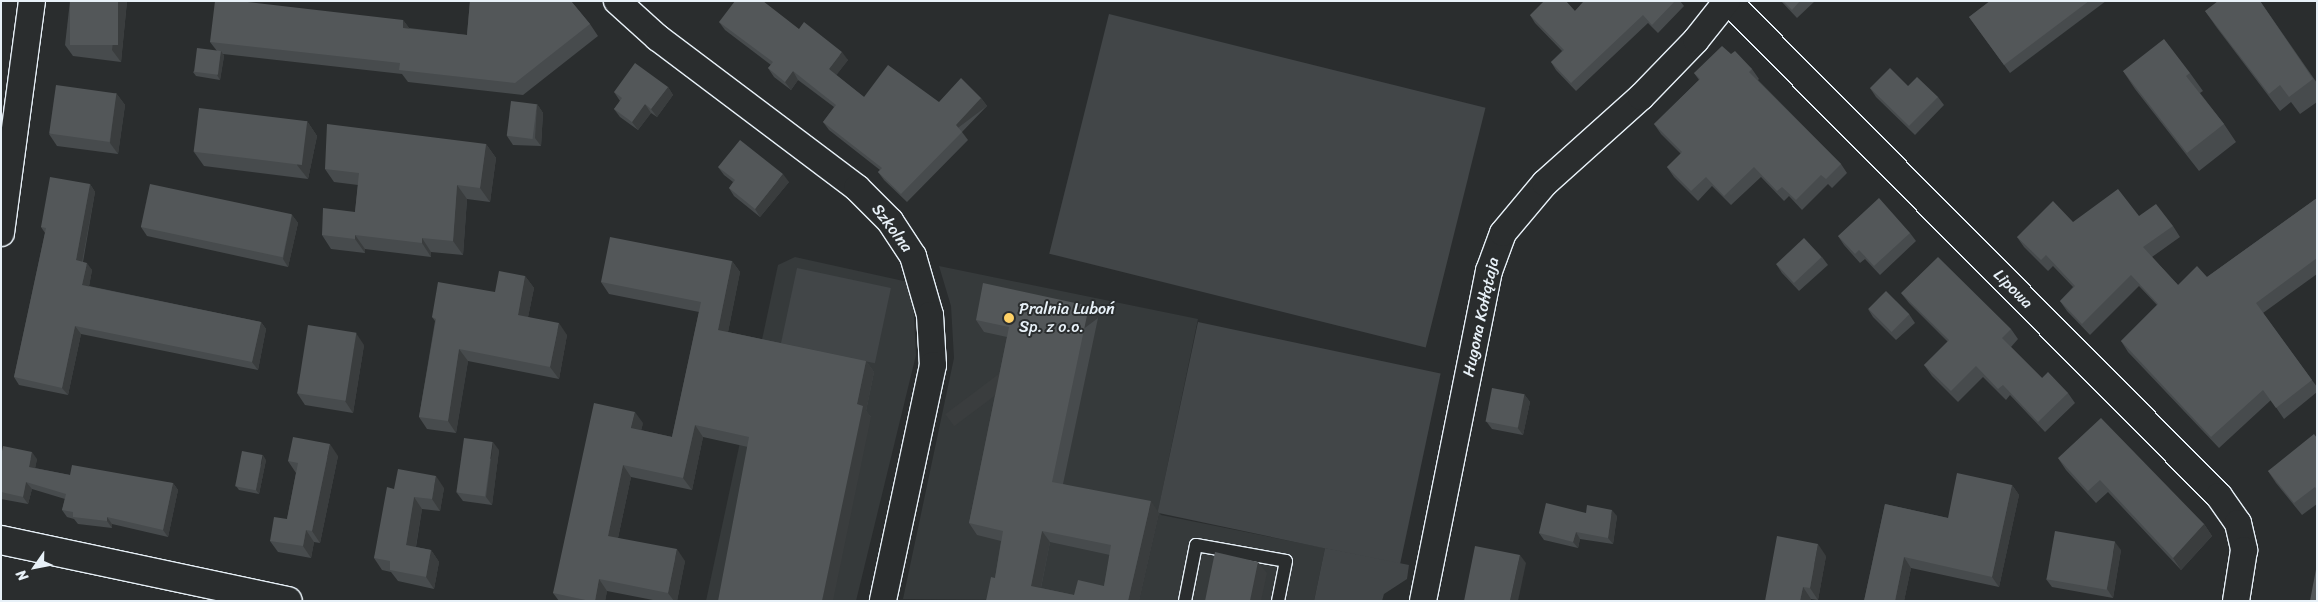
<!DOCTYPE html>
<html>
<head>
<meta charset="utf-8">
<style>
	body { margin:0 }
	#map { position:relative; width:2318px; height:602px; overflow:hidden; background:#2a2d2e; font-family:Sriracha,sans-serif }
	div>[style] { position:absolute }
	.built>* { inset:0; background:#363a3b }
	.green>* { inset:0; background:#424648; transform-origin:0 0 }
	.roads { filter:drop-shadow(1px 0 #e8f1f8) drop-shadow(-1px 0 #e8f1f8) drop-shadow(0 1px #e8f1f8) drop-shadow(0 -1px #e8f1f8) }
	.lane>* { height:12px; margin:-6px; padding:0 6px; transform-origin:6px; border-radius:6px; background:#2a2d2e }
	.street>* { height:26px; margin:-13px; padding:0 13px; transform-origin:13px; border-radius:13px; background:#2a2d2e }
	.secondary>* { height:28px; margin:-14px; padding:0 14px; transform-origin:14px; border-radius:14px; background:#2a2d2e }
	.wall>* { inset:0; background:#474b4d }
	.shaded-wall>* { inset:0; background:#3a3d3e; transform-origin:0 0 }
	.building>* { inset:0; background:#535759; transform-origin:0 0 }
	.dots>* { width:14px; height:14px; translate:-50% -50%; box-sizing:border-box; border:2px solid #2a2d2e; border-radius:50% }
	span { translate:-50% -50%; white-space:nowrap; text-align:center; line-height:1.15; -webkit-text-stroke:4px #2a2d2e; paint-order:stroke }
	.street-label { font-size:16px; color:#e8f1f8 }
	.poi-label { font-size:16px; color:#e8f1f8 }
	.left { translate:0 -50%; text-align:left }
	.frame { position:absolute; inset:0; border:2px solid #e8f1f8; pointer-events:none }
	.north { position:absolute; left:10px; top:542px; width:50px; height:50px; -webkit-text-stroke:4px #2a2d2e; paint-order:stroke; rotate:237deg; font-size:14px; font-weight:700; line-height:20px; text-align:center; color:#e8f1f8 }
	.north::after { content:''; display:block; margin:auto; width:18px; height:22px; background:#e8f1f8; clip-path:polygon(50% 0,100% 100%,50% 72%,0 100%) }
</style>
</head>
<body>
<div id="map">
	<div class="built">
		<div style="clip-path:polygon(795px 257px,908px 282px,913px 298px,916px 355px,856px 601px,706px 601px,778px 265px)"></div>
		<div style="clip-path:polygon(939px 266px,1198px 319px,1158px 511px,1161px 515px,1325px 548px,1314px 601px,1139px 601px,1159px 513px,1120px 557px,1112px 601px,903px 599px,954px 358px,951px 306px)"></div>
	</div>
	<div class="green">
		<div style="left:1109px;top:14px;width:388px;height:247px;rotate:14deg"></div>
		<div style="left:797px;top:268px;width:96px;height:77px;rotate:12deg"></div>
		<div style="left:1198px;top:322px;width:248px;height:195px;rotate:12deg"></div>
		<div style="clip-path:polygon(1325px 548px,1409px 565px,1407px 579px,1384px 594px,1382px 601px,1314px 601px)"></div>
	</div>
	<div class="roads">
		<div class="lane">
			<div style="left:1185px;top:601px;width:57px;rotate:-78.9deg"></div>
			<div style="left:1196px;top:545px;width:91px;rotate:10.1deg"></div>
			<div style="left:1286px;top:561px;width:41px;rotate:101.3deg"></div>
		</div>
		<div class="street">
			<div style="left:617px;top:1px;width:55px;rotate:42.1deg"></div>
			<div style="left:658px;top:38px;width:249px;rotate:37deg"></div>
			<div style="left:857px;top:188px;width:47px;rotate:45deg"></div>
			<div style="left:890px;top:221px;width:42px;rotate:56.7deg"></div>
			<div style="left:913px;top:256px;width:61px;rotate:73.9deg"></div>
			<div style="left:930px;top:315px;width:50px;rotate:86.6deg"></div>
			<div style="left:933px;top:365px;width:241px;rotate:102deg"></div>
			<div style="left:1728px;top:1px;width:697px;rotate:45.23deg"></div>
			<div style="left:2219px;top:496px;width:33px;rotate:55deg"></div>
			<div style="left:2238px;top:523px;width:28px;rotate:77deg"></div>
			<div style="left:2244px;top:550px;width:52px;rotate:98.9deg"></div>
			<div style="left:1px;top:233px;width:234px;rotate:-82.4deg"></div>
			<div style="left:1423px;top:601px;width:337px;rotate:-78.7deg"></div>
			<div style="left:1489px;top:271px;width:40px;rotate:-69.8deg"></div>
			<div style="left:1503px;top:233px;width:65px;rotate:-50deg"></div>
			<div style="left:1545px;top:183px;width:129px;rotate:-41.9deg"></div>
			<div style="left:1641px;top:97px;width:79px;rotate:-46deg"></div>
			<div style="left:1696px;top:40px;width:50px;rotate:-51.5deg"></div>
		</div>
		<div class="secondary">
			<div style="left:1px;top:540px;width:293px;rotate:12deg"></div>
		</div>
	</div>
	<div class="wall">
		<div style="clip-path:polygon(70px 1px,127px 1px,121px 62px,73px 56px,65px 45px)"></div>
		<div style="clip-path:polygon(470px 1px,571px 1px,590px 24px,598px 36px,523px 95px,408px 82px,402px 74px,223px 54px,224px 56px,220px 80px,196px 76px,193px 72px,217px 51px,210px 42px,403px 20px,409px 28px,467px 35px)"></div>
		<div style="clip-path:polygon(1584px 1px,1680px 1px,1684px 6px,1658px 33px,1648px 23px,1576px 91px,1556px 70px,1551px 62px,1562px 51px,1535px 23px,1530px 15px,1575px 11px)"></div>
		<div style="clip-path:polygon(1781px 1px,1815px 1px,1797px 18px)"></div>
		<div style="clip-path:polygon(1990px 1px,2106px 1px,2010px 73px,1969px 17px)"></div>
		<div style="clip-path:polygon(2260px 1px,2317px 83px,2317px 102px,2300px 114px,2291px 102px,2280px 111px,2217px 28px,2205px 11px)"></div>
		<div style="clip-path:polygon(719px 22px,799px 29px,848px 60px,836px 75px,864px 97px,939px 102px,981px 98px,987px 106px,962px 132px,968px 140px,907px 202px,884px 180px,878px 172px,880px 170px,829px 130px,823px 122px,834px 107px,798px 80px,791px 90px,774px 77px,768px 68px,771px 65px,725px 30px)"></div>
		<div style="clip-path:polygon(1731px 54px,1752px 69px,1759px 79px,1758px 80px,1841px 164px,1847px 173px,1832px 188px,1828px 184px,1802px 210px,1789px 196px,1784px 201px,1761px 177px,1731px 205px,1712px 186px,1698px 201px,1674px 177px,1667px 167px,1681px 154px,1661px 134px,1654px 124px,1699px 80px,1694px 73px)"></div>
		<div style="clip-path:polygon(2123px 71px,2190px 73px,2203px 91px,2200px 93px,2224px 124px,2236px 142px,2199px 171px,2135px 89px)"></div>
		<div style="clip-path:polygon(1908px 86px,1938px 97px,1944px 105px,1915px 135px,1876px 97px,1870px 88px)"></div>
		<div style="clip-path:polygon(668px 87px,673px 95px,657px 117px,651px 113px,638px 130px,620px 117px,614px 109px,620px 101px,614px 92px)"></div>
		<div style="clip-path:polygon(116px 93px,125px 105px,118px 154px,57px 146px,49px 134px)"></div>
		<div style="clip-path:polygon(537px 104px,543px 113px,541px 146px,513px 145px,507px 136px)"></div>
		<div style="clip-path:polygon(307px 121px,317px 136px,308px 179px,204px 166px,194px 152px)"></div>
		<div style="clip-path:polygon(486px 144px,496px 158px,490px 202px,467px 199px,463px 255px,431px 252px,431px 257px,365px 249px,365px 253px,331px 249px,322px 235px,355px 212px,358px 185px,334px 182px,325px 169px)"></div>
		<div style="clip-path:polygon(718px 167px,789px 182px,760px 217px,734px 196px,729px 188px,733px 182px,724px 175px)"></div>
		<div style="clip-path:polygon(90px 184px,95px 192px,83px 262px,92px 270px,89px 286px,261px 322px,266px 329px,258px 370px,81px 334px,68px 395px,19px 385px,14px 377px,45px 233px,41px 227px)"></div>
		<div style="clip-path:polygon(2317px 198px,2317px 274px,2263px 313px,2317px 387px,2317px 392px,2284px 419px,2271px 400px,2219px 448px,2128px 352px,2121px 341px,2157px 305px,2139px 286px,2090px 335px,2067px 311px,2060px 301px,2073px 287px,2053px 266px,2048px 271px,2024px 247px,2017px 237px,2073px 222px,2139px 216px,2173px 226px,2180px 237px,2152px 257px,2178px 285px,2207px 277px)"></div>
		<div style="clip-path:polygon(292px 215px,298px 223px,288px 267px,147px 236px,141px 227px)"></div>
		<div style="clip-path:polygon(1910px 233px,1916px 241px,1880px 275px,1865px 259px,1860px 263px,1844px 245px,1838px 236px)"></div>
		<div style="clip-path:polygon(1822px 257px,1828px 265px,1799px 291px,1782px 273px,1776px 264px)"></div>
		<div style="clip-path:polygon(732px 261px,740px 272px,728px 332px,866px 361px,874px 372px,866px 411px,871px 417px,748px 447px,703px 437px,692px 490px,631px 477px,618px 538px,685px 561px,677px 601px,658px 601px,607px 591px,605px 601px,559px 601px,553px 593px,643px 423px,641px 430px,672px 437px,699px 312px,609px 294px,601px 282px)"></div>
		<div style="clip-path:polygon(525px 276px,534px 288px,528px 317px,567px 335px,559px 379px,468px 361px,456px 433px,427px 429px,419px 417px,435px 321px,432px 317px,495px 292px)"></div>
		<div style="clip-path:polygon(1901px 293px,2011px 329px,2018px 339px,2011px 347px,2042px 378px,2068px 393px,2075px 403px,2045px 432px,2010px 395px,2006px 400px,1983px 377px,1958px 402px,1932px 376px,1924px 365px,1948px 342px,1909px 303px)"></div>
		<div style="clip-path:polygon(evenodd,1089px 306px,1098px 318px,1063px 484px,1159px 513px,1139px 601px,986px 601px,995px 578px,1001px 541px,977px 535px,969px 523px,1007px 337px,984px 332px,976px 320px,1089px 306px,1050px 542px,1110px 555px,1104px 586px,1074px 595px,1041px 588px,1050px 542px)"></div>
		<div style="clip-path:polygon(1868px 309px,1909px 314px,1915px 323px,1896px 340px,1873px 317px)"></div>
		<div style="clip-path:polygon(364px 345px,353px 413px,305px 405px,297px 393px)"></div>
		<div style="clip-path:polygon(1524px 394px,1530px 402px,1523px 435px,1492px 429px,1486px 421px)"></div>
		<div style="clip-path:polygon(2317px 438px,2317px 504px,2302px 515px,2276px 483px,2268px 471px)"></div>
		<div style="clip-path:polygon(499px 450px,492px 505px,463px 501px,457px 493px)"></div>
		<div style="clip-path:polygon(1px 456px,37px 459px,35px 468px,70px 475px,173px 483px,178px 490px,168px 537px,112px 524px,112px 528px,78px 524px,74px 519px,67px 517px,62px 510px,65px 499px,32px 489px,28px 504px,1px 499px)"></div>
		<div style="clip-path:polygon(338px 456px,320px 543px,314px 542px,311px 558px,278px 552px,270px 541px,287px 519px,296px 473px,288px 461px)"></div>
		<div style="clip-path:polygon(2058px 458px,2204px 524px,2212px 536px,2181px 570px,2108px 492px,2096px 503px,2066px 470px)"></div>
		<div style="clip-path:polygon(266px 460px,259px 494px,239px 490px,236px 486px)"></div>
		<div style="clip-path:polygon(2012px 485px,2019px 495px,1999px 587px,1911px 568px,1904px 601px,1864px 601px,1885px 504px,1948px 518px)"></div>
		<div style="clip-path:polygon(444px 488px,440px 511px,422px 509px,416px 547px,431px 550px,439px 562px,434px 589px,398px 581px,391px 572px,382px 570px,374px 558px,394px 489px)"></div>
		<div style="clip-path:polygon(1586px 513px,1617px 516px,1613px 544px,1580px 539px,1578px 548px,1544px 540px,1539px 533px)"></div>
		<div style="clip-path:polygon(2121px 550px,2113px 598px,2052px 587px,2046px 579px)"></div>
		<div style="clip-path:polygon(1826px 556px,1818px 600px,1811px 599px,1811px 601px,1765px 601px)"></div>
	</div>
	<div class="shaded-wall">
		<div style="clip-path:polygon(118px 1px,127px 1px,121px 62px,112px 50px)"></div>
		<div style="clip-path:polygon(403px 20px,412px 32px,403px 28px)"></div>
		<div style="clip-path:polygon(221px 51px,224px 56px,220px 80px,217px 75px)"></div>
		<div style="clip-path:polygon(842px 52px,848px 60px,835px 77px,829px 69px)"></div>
		<div style="clip-path:polygon(793px 71px,798px 80px,791px 90px,785px 82px)"></div>
		<div style="clip-path:polygon(668px 87px,673px 95px,657px 117px,651px 109px)"></div>
		<div style="clip-path:polygon(116px 93px,125px 105px,118px 154px,110px 143px)"></div>
		<div style="left:981px;top:98px;width:10px;height:37px;rotate:53deg"></div>
		<div style="clip-path:polygon(537px 104px,543px 113px,541px 146px,535px 138px)"></div>
		<div style="clip-path:polygon(645px 104px,651px 113px,638px 130px,632px 122px)"></div>
		<div style="clip-path:polygon(307px 121px,317px 136px,308px 179px,297px 165px)"></div>
		<div style="clip-path:polygon(486px 144px,496px 158px,490px 202px,480px 188px)"></div>
		<div style="clip-path:polygon(783px 174px,789px 182px,760px 217px,755px 209px)"></div>
		<div style="clip-path:polygon(90px 184px,95px 192px,81px 268px,76px 260px)"></div>
		<div style="clip-path:polygon(457px 185px,467px 199px,463px 255px,453px 241px)"></div>
		<div style="clip-path:polygon(292px 215px,298px 223px,288px 267px,283px 259px)"></div>
		<div style="clip-path:polygon(355px 235px,365px 249px,365px 253px,355px 239px)"></div>
		<div style="clip-path:polygon(422px 238px,431px 252px,431px 257px,422px 243px)"></div>
		<div style="clip-path:polygon(732px 261px,740px 272px,726px 342px,718px 330px)"></div>
		<div style="clip-path:polygon(87px 263px,92px 270px,88px 292px,82px 285px)"></div>
		<div style="clip-path:polygon(525px 276px,534px 288px,526px 327px,518px 315px)"></div>
		<div style="left:1089px;top:306px;width:15px;height:180px;rotate:53deg"></div>
		<div style="clip-path:polygon(261px 322px,266px 329px,258px 370px,252px 362px)"></div>
		<div style="clip-path:polygon(559px 323px,567px 335px,559px 379px,550px 367px)"></div>
		<div style="clip-path:polygon(75px 326px,81px 334px,68px 395px,62px 388px)"></div>
		<div style="clip-path:polygon(356px 333px,364px 345px,353px 413px,345px 401px)"></div>
		<div style="clip-path:polygon(459px 349px,468px 361px,456px 433px,448px 421px)"></div>
		<div style="clip-path:polygon(866px 361px,874px 372px,866px 411px,871px 417px,833px 601px,822px 601px,857px 404px)"></div>
		<div style="clip-path:polygon(1524px 394px,1530px 402px,1523px 435px,1517px 427px)"></div>
		<div style="clip-path:polygon(635px 412px,643px 423px,639px 440px,631px 428px)"></div>
		<div style="clip-path:polygon(695px 425px,703px 437px,692px 490px,683px 478px)"></div>
		<div style="clip-path:polygon(493px 442px,499px 450px,492px 505px,486px 497px)"></div>
		<div style="clip-path:polygon(330px 444px,338px 456px,320px 543px,312px 531px)"></div>
		<div style="clip-path:polygon(32px 452px,37px 459px,34px 474px,29px 467px)"></div>
		<div style="clip-path:polygon(263px 455px,266px 460px,259px 494px,256px 490px)"></div>
		<div style="clip-path:polygon(623px 465px,631px 477px,616px 547px,608px 536px)"></div>
		<div style="clip-path:polygon(436px 476px,444px 488px,440px 511px,432px 499px)"></div>
		<div style="clip-path:polygon(26px 482px,32px 489px,28px 504px,23px 497px)"></div>
		<div style="clip-path:polygon(173px 483px,178px 490px,168px 537px,163px 530px)"></div>
		<div style="clip-path:polygon(2012px 485px,2019px 495px,1999px 587px,1992px 577px)"></div>
		<div style="clip-path:polygon(414px 497px,422px 509px,414px 557px,406px 545px)"></div>
		<div style="clip-path:polygon(1151px 501px,1159px 513px,1139px 601px,1128px 601px)"></div>
		<div style="clip-path:polygon(1612px 510px,1617px 516px,1613px 544px,1608px 538px)"></div>
		<div style="clip-path:polygon(107px 517px,112px 524px,112px 528px,107px 521px)"></div>
		<div style="clip-path:polygon(2204px 524px,2212px 536px,2181px 570px,2173px 558px)"></div>
		<div style="clip-path:polygon(306px 530px,314px 542px,311px 558px,303px 546px)"></div>
		<div style="clip-path:polygon(1042px 531px,1050px 542px,1039px 597px,1031px 586px)"></div>
		<div style="clip-path:polygon(1576px 532px,1580px 539px,1578px 548px,1573px 542px)"></div>
		<div style="clip-path:polygon(2115px 542px,2121px 550px,2113px 598px,2107px 589px)"></div>
		<div style="clip-path:polygon(1818px 544px,1826px 556px,1818px 600px,1810px 588px)"></div>
		<div style="clip-path:polygon(677px 549px,685px 561px,677px 601px,674px 601px,668px 593px)"></div>
		<div style="clip-path:polygon(431px 550px,439px 562px,434px 589px,426px 577px)"></div>
		<div style="clip-path:polygon(1520px 555px,1526px 563px,1518px 601px,1510px 601px)"></div>
		<div style="clip-path:polygon(1904px 557px,1911px 568px,1904px 601px,1895px 601px)"></div>
		<div style="clip-path:polygon(1258px 562px,1267px 573px,1261px 601px,1250px 601px)"></div>
		<div style="clip-path:polygon(599px 579px,607px 591px,605px 601px,595px 601px)"></div>
		<div style="clip-path:polygon(1803px 587px,1811px 599px,1811px 601px,1800px 601px)"></div>
	</div>
	<div class="building">
		<div style="left:70px;top:1px;width:48px;height:44px"></div>
		<div style="clip-path:polygon(215px 1px,239px 1px,403px 20px,403px 28px,467px 35px,470px 1px,571px 1px,590px 24px,515px 83px,399px 70px,400px 63px,210px 42px)"></div>
		<div style="clip-path:polygon(735px 1px,763px 1px,799px 29px,804px 22px,842px 52px,829px 69px,864px 97px,888px 65px,939px 102px,961px 78px,981px 98px,956px 125px,962px 132px,901px 194px,878px 172px,882px 168px,823px 122px,836px 105px,793px 71px,785px 82px,768px 68px,773px 62px,719px 22px)"></div>
		<div style="clip-path:polygon(1544px 1px,1566px 1px,1575px 11px,1584px 1px,1675px 1px,1652px 25px,1643px 15px,1571px 83px,1551px 62px,1564px 50px,1530px 15px)"></div>
		<div style="clip-path:polygon(1783px 1px,1800px 1px,1792px 10px)"></div>
		<div style="clip-path:polygon(1990px 1px,2089px 1px,2004px 65px,1969px 17px)"></div>
		<div style="clip-path:polygon(2218px 1px,2260px 1px,2313px 79px,2289px 97px,2280px 85px,2269px 94px,2205px 11px)"></div>
		<div style="clip-path:polygon(2164px 39px,2190px 73px,2186px 76px,2224px 124px,2187px 153px,2123px 71px)"></div>
		<div style="clip-path:polygon(1722px 46px,1731px 54px,1735px 51px,1752px 69px,1749px 72px,1841px 164px,1826px 179px,1821px 175px,1796px 200px,1782px 187px,1777px 191px,1754px 167px,1724px 196px,1706px 177px,1691px 191px,1667px 167px,1682px 152px,1654px 124px,1700px 79px,1694px 73px)"></div>
		<div style="left:197px;top:48px;width:24px;height:24px;rotate:7deg"></div>
		<div style="clip-path:polygon(635px 63px,668px 87px,651px 109px,645px 104px,632px 122px,614px 109px,622px 98px,614px 92px)"></div>
		<div style="clip-path:polygon(1890px 68px,1908px 86px,1917px 77px,1938px 97px,1909px 126px,1870px 88px)"></div>
		<div style="left:56px;top:85px;width:61px;height:49px;rotate:8deg"></div>
		<div style="left:511px;top:101px;width:26px;height:35px;rotate:7deg"></div>
		<div style="left:199px;top:108px;width:109px;height:44px;rotate:7deg"></div>
		<div style="clip-path:polygon(327px 124px,486px 144px,480px 188px,457px 185px,453px 241px,422px 238px,422px 243px,355px 235px,355px 239px,322px 235px,323px 208px,355px 212px,359px 173px,325px 169px)"></div>
		<div style="clip-path:polygon(740px 140px,783px 174px,755px 209px,729px 188px,735px 180px,718px 167px)"></div>
		<div style="clip-path:polygon(50px 177px,90px 184px,76px 260px,87px 263px,82px 285px,261px 322px,252px 362px,75px 326px,62px 388px,14px 377px,46px 228px,41px 227px)"></div>
		<div style="left:150px;top:184px;width:145px;height:44px;rotate:12deg"></div>
		<div style="clip-path:polygon(2118px 189px,2139px 216px,2156px 204px,2173px 226px,2143px 247px,2178px 285px,2197px 266px,2207px 277px,2317px 198px,2317px 258px,2256px 303px,2312px 380px,2276px 408px,2263px 390px,2211px 437px,2121px 341px,2158px 304px,2131px 275px,2082px 324px,2060px 301px,2075px 286px,2046px 255px,2041px 260px,2017px 237px,2053px 201px,2073px 222px)"></div>
		<div style="clip-path:polygon(1879px 198px,1910px 233px,1874px 266px,1859px 250px,1855px 254px,1838px 236px)"></div>
		<div style="clip-path:polygon(610px 237px,732px 261px,718px 330px,866px 361px,857px 404px,863px 406px,822px 601px,718px 601px,749px 437px,695px 425px,683px 478px,623px 465px,608px 536px,677px 549px,668px 593px,599px 579px,595px 601px,590px 601px,553px 593px,594px 403px,635px 412px,631px 428px,672px 437px,701px 302px,601px 282px)"></div>
		<div style="left:1804px;top:238px;width:26px;height:38px;rotate:47deg"></div>
		<div style="clip-path:polygon(1938px 257px,2011px 329px,2002px 338px,2042px 378px,2048px 372px,2068px 393px,2038px 422px,2003px 385px,1998px 389px,1976px 366px,1951px 391px,1924px 365px,1949px 340px,1901px 293px)"></div>
		<div style="clip-path:polygon(499px 271px,525px 276px,518px 315px,559px 323px,550px 367px,459px 349px,448px 421px,419px 417px,436px 319px,432px 317px,438px 282px,495px 292px)"></div>
		<div style="clip-path:polygon(evenodd,983px 283px,1089px 306px,1052px 482px,1151px 501px,1128px 601px,986px 601px,991px 577px,995px 578px,1003px 531px,969px 523px,1009px 327px,976px 320px,983px 283px,1042px 531px,1111px 545px,1104px 586px,1078px 580px,1074px 595px,1031px 586px,1042px 531px)"></div>
		<div style="left:1886px;top:291px;width:33px;height:25px;rotate:45deg"></div>
		<div style="left:308px;top:325px;width:49px;height:69px;rotate:9deg"></div>
		<div style="left:1492px;top:388px;width:33px;height:34px;rotate:11deg"></div>
		<div style="clip-path:polygon(2101px 418px,2204px 524px,2173px 558px,2100px 480px,2088px 491px,2058px 458px)"></div>
		<div style="clip-path:polygon(2314px 434px,2317px 438px,2317px 490px,2315px 487px,2294px 503px,2268px 471px)"></div>
		<div style="clip-path:polygon(293px 437px,330px 444px,312px 531px,306px 530px,303px 546px,270px 541px,274px 517px,287px 519px,298px 463px,288px 461px)"></div>
		<div style="left:464px;top:438px;width:29px;height:55px;rotate:8deg"></div>
		<div style="clip-path:polygon(3px 446px,32px 452px,29px 467px,70px 475px,72px 465px,173px 483px,163px 530px,107px 517px,107px 521px,73px 517px,73px 512px,62px 510px,66px 494px,26px 482px,23px 497px,1px 492px,1px 456px)"></div>
		<div style="left:242px;top:451px;width:21px;height:36px;rotate:11deg"></div>
		<div style="clip-path:polygon(398px 469px,436px 476px,432px 499px,414px 497px,406px 545px,431px 550px,426px 577px,390px 570px,390px 561px,374px 558px,387px 487px,394px 489px)"></div>
		<div style="clip-path:polygon(1957px 473px,2012px 485px,1992px 577px,1904px 557px,1895px 601px,1864px 601px,1885px 504px,1948px 518px)"></div>
		<div style="clip-path:polygon(1546px 503px,1586px 513px,1587px 505px,1612px 510px,1608px 538px,1576px 532px,1573px 542px,1539px 533px)"></div>
		<div style="left:2055px;top:531px;width:61px;height:49px;rotate:10deg"></div>
		<div style="clip-path:polygon(1777px 536px,1818px 544px,1810px 588px,1803px 587px,1800px 601px,1765px 601px)"></div>
		<div style="clip-path:polygon(1475px 546px,1520px 555px,1510px 601px,1464px 601px)"></div>
		<div style="clip-path:polygon(1215px 552px,1258px 562px,1250px 601px,1205px 601px)"></div>
		<div style="clip-path:polygon(2317px 564px,2317px 601px,2310px 601px)"></div>
	</div>
	<div class="dots">
		<div style="left:1009px;top:318px;background:#ffd166"></div>
	</div>
	<div class="street-label">
		<span style="left:892px;top:228px;rotate:53deg">Szkolna</span>
		<span style="left:2013px;top:289px;rotate:45deg">Lipowa</span>
		<span style="left:1481px;top:317px;rotate:-78deg">Hugona Kołłątaja</span>
	</div>
	<div class="poi-label">
		<span class="left" style="left:1019px;top:318px">Pralnia Luboń<br>Sp. z o.o.</span>
	</div>
	<div class="frame"></div>
	<div class="north">N</div>
</div>
</body>
</html>
